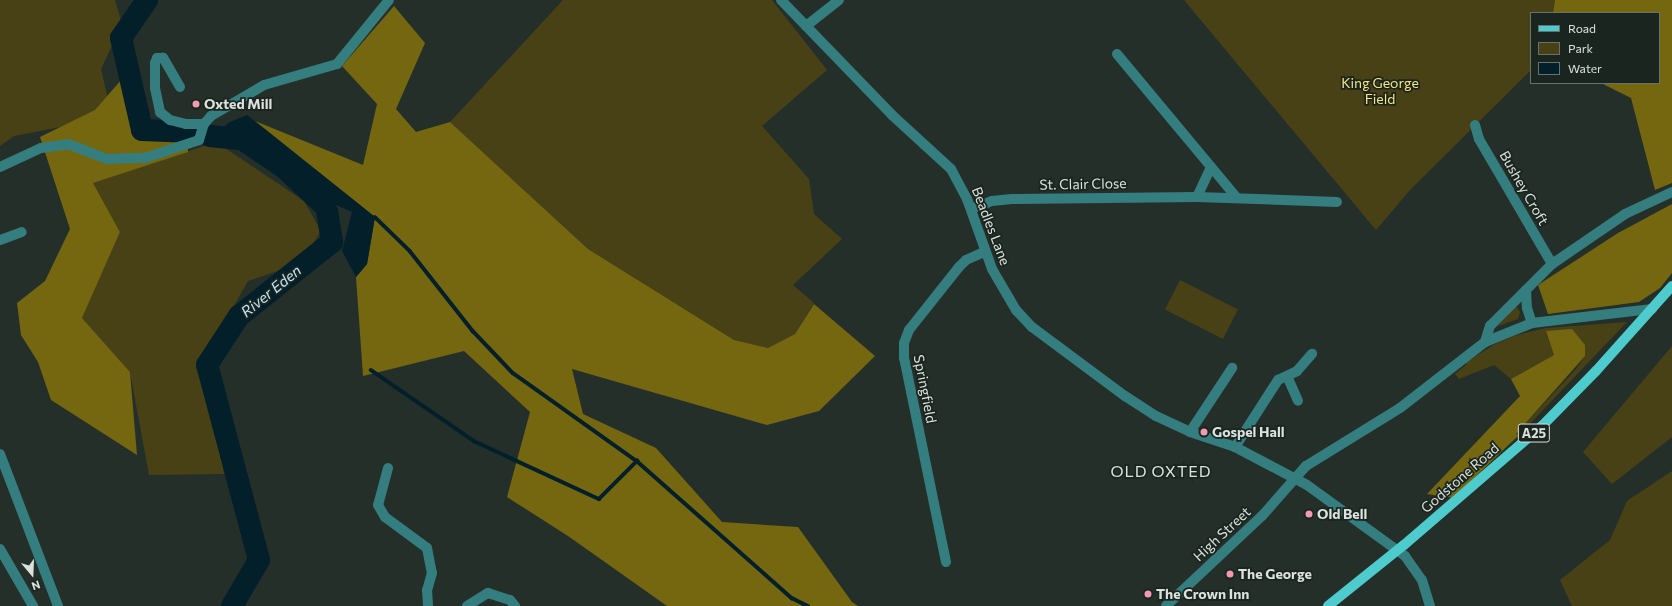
<!DOCTYPE html>
<html>
<head>
<meta charset="utf-8">
<style>
	body { margin:0 }
	#map { position:relative; width:1672px; height:606px; overflow:hidden; background:#252f2a; font-family:Commissioner,sans-serif }
	div>[style] { position:absolute }
	.green>* { inset:0; background:#494116; transform-origin:0 0 }
	.forest>* { inset:0; background:#746710 }
	.water>* { inset:0; background:#021f2a }
	.stream>* { height:3.5px; margin:-1.75px; padding:0 1.75px; transform-origin:1.75px; border-radius:1.75px; background:#021f2a }
	.river>* { height:22px; margin:-11px; padding:0 11px; transform-origin:11px; border-radius:11px; background:#021f2a }
	.minor>* { height:10px; margin:-5px; padding:0 5px; transform-origin:5px; border-radius:5px; background:#357e7f }
	.major>* { height:10px; margin:-5px; padding:0 5px; transform-origin:5px; border-radius:5px; background:#4ecbcc }
	.dots>* { width:11px; height:11px; translate:-50% -50%; box-sizing:border-box; border:2px solid #1b2520; border-radius:50% }
	span { translate:-50% -50%; white-space:nowrap; text-align:center; line-height:1.15; -webkit-text-stroke:3.5px #1b2520; paint-order:stroke }
	.shield-label span { padding:1px 3px; background:#1b2520; border:1px solid; border-radius:3px; -webkit-text-stroke-width:0 }
	.shield-label { font-size:13px; color:#dbe2de; font-weight:700 }
	.park-label { font-size:14px; color:#f8e67a }
	.poi-label { font-size:14px; color:#dbe2de; font-weight:700 }
	.left { translate:0 -50%; text-align:left }
	.street-label { font-size:14px; color:#dbe2de }
	.water-label { font-size:15px; color:#bde7fb; font-style:italic }
	.quarter-label { font-size:16px; color:#d7e4dd; letter-spacing:1px }
	.legend { position:absolute; left:1530px; top:12px; width:130px; height:72px; box-sizing:border-box; background:#1b2520; border:1px solid #68716c; margin:0; padding:5px 7px; list-style:none; font-size:12px; color:#dbe2de }
	.legend li { display:flex; align-items:center; gap:8px; height:20px }
	.legend b { width:20px; border:1px solid #68716c }
	.north { position:absolute; left:12px; top:554px; width:40px; height:40px; -webkit-text-stroke:3px #1b2520; paint-order:stroke; rotate:161deg; font-size:11px; font-weight:700; line-height:16px; text-align:center; color:#dbe2de }
	.north::after { content:''; display:block; margin:auto; width:14px; height:18px; background:#dbe2de; clip-path:polygon(50% 0,100% 100%,50% 72%,0 100%) }
</style>
</head>
<body>
<div id="map">
	<div class="green">
		<div style="clip-path:polygon(0 0,115px 0,122px 24px,101px 69px,112px 117px,14px 136px,0 146px)"></div>
		<div style="clip-path:polygon(563px 0,772px 0,827px 70px,762px 126px,809px 179px,814px 214px,842px 239px,793px 285px,814px 303px,795px 334px,768px 348px,734px 340px,588px 249px,450px 122px)"></div>
		<div style="clip-path:polygon(1184px 0,1555px 0,1553px 13px,1531px 13px,1531px 70px,1410px 190px,1376px 230px)"></div>
		<div style="clip-path:polygon(216px 142px,304px 201px,321px 231px,301px 263px,248px 281px,210px 348px,224px 474px,149px 475px,130px 372px,82px 318px,120px 232px,93px 183px)"></div>
		<div style="left:1180px;top:280px;width:65px;height:33px;rotate:27deg"></div>
		<div style="clip-path:polygon(1516px 306px,1520px 312px,1518px 319px,1498px 326px)"></div>
		<div style="clip-path:polygon(1627px 322px,1518px 436px,1516px 434px,1576px 369px,1585px 356px,1585px 345px,1546px 332px,1554px 355px,1511px 379px,1494px 365px,1459px 379px,1455px 374px,1467px 364px,1465px 363px,1495px 344px,1517px 335px,1546px 328px)"></div>
		<div style="clip-path:polygon(1672px 346px,1672px 437px,1612px 484px,1583px 452px)"></div>
		<div style="clip-path:polygon(1672px 471px,1672px 606px,1572px 606px,1560px 580px,1610px 540px,1627px 501px)"></div>
	</div>
	<div class="forest">
		<div style="clip-path:polygon(1555px 0,1672px 0,1672px 183px,1655px 190px,1631px 98px,1601px 83px,1659px 83px,1659px 13px,1553px 13px)"></div>
		<div style="clip-path:polygon(394px 6px,425px 43px,396px 109px,416px 132px,450px 122px,588px 249px,734px 340px,768px 348px,795px 334px,814px 304px,875px 356px,819px 411px,767px 425px,572px 369px,583px 414px,656px 448px,722px 522px,798px 527px,852px 602px,858px 606px,667px 606px,568px 536px,507px 497px,530px 412px,464px 351px,363px 376px,356px 277px,367px 264px,375px 217px,255px 121px,363px 165px,377px 104px,342px 66px)"></div>
		<div style="clip-path:polygon(122px 79px,133px 123px,187px 132px,188px 152px,93px 183px,120px 232px,82px 318px,130px 372px,137px 455px,51px 400px,38px 362px,21px 335px,17px 303px,45px 281px,70px 229px,40px 137px,95px 110px)"></div>
		<div style="clip-path:polygon(1672px 204px,1672px 273px,1660px 288px,1639px 302px,1548px 314px,1538px 285px,1618px 233px)"></div>
		<div style="clip-path:polygon(1572px 329px,1585px 345px,1585px 356px,1516px 434px,1518px 436px,1453px 498px,1427px 494px,1520px 396px,1511px 379px,1554px 355px,1546px 331px)"></div>
	</div>
	<div class="water">
		<div style="clip-path:polygon(247px 115px,375px 217px,367px 264px,356px 277px,342px 251px,352px 212px,336px 205px,338px 229px,332px 242px,328px 224px,278px 177px,237px 149px,215px 138px,228px 123px)"></div>
	</div>
	<div class="stream">
		<div style="left:375px;top:217px;width:49px;rotate:44.2deg"></div>
		<div style="left:410px;top:251px;width:102px;rotate:51.8deg"></div>
		<div style="left:473px;top:331px;width:58px;rotate:46.4deg"></div>
		<div style="left:513px;top:373px;width:152px;rotate:35.4deg"></div>
		<div style="left:637px;top:461px;width:207px;rotate:41.5deg"></div>
		<div style="left:792px;top:598px;width:18px;rotate:27deg"></div>
		<div style="left:371px;top:370px;width:125px;rotate:34.6deg"></div>
		<div style="left:474px;top:441px;width:138px;rotate:24.9deg"></div>
		<div style="left:599px;top:499px;width:54px;rotate:-45deg"></div>
	</div>
	<div class="river">
		<div style="left:147px;top:0;width:46px;rotate:124.4deg"></div>
		<div style="left:121px;top:38px;width:94px;rotate:77.1deg"></div>
		<div style="left:142px;top:130px;width:51px;rotate:2.2deg"></div>
		<div style="left:210px;top:136px;width:36px;rotate:6deg"></div>
		<div style="left:232px;top:606px;width:53px;rotate:-59.6deg"></div>
		<div style="left:259px;top:560px;width:202px;rotate:-104.9deg"></div>
		<div style="left:207px;top:365px;width:59px;rotate:-56.9deg"></div>
		<div style="left:239px;top:316px;width:119px;rotate:-38.5deg"></div>
		<div style="left:332px;top:242px;width:30px;rotate:-99deg"></div>
	</div>
	<div class="minor">
		<div style="left:781px;top:0;width:160px;rotate:46deg"></div>
		<div style="left:892px;top:115px;width:80px;rotate:42.5deg"></div>
		<div style="left:951px;top:169px;width:34px;rotate:62deg"></div>
		<div style="left:967px;top:199px;width:74px;rotate:70.3deg"></div>
		<div style="left:992px;top:269px;width:48px;rotate:59.7deg"></div>
		<div style="left:1016px;top:310px;width:23px;rotate:47deg"></div>
		<div style="left:1032px;top:327px;width:116px;rotate:36.6deg"></div>
		<div style="left:1125px;top:396px;width:37px;rotate:33deg"></div>
		<div style="left:1156px;top:416px;width:38px;rotate:25deg"></div>
		<div style="left:1190px;top:432px;width:47px;rotate:18.4deg"></div>
		<div style="left:1235px;top:447px;width:81px;rotate:27.8deg"></div>
		<div style="left:1307px;top:485px;width:121px;rotate:35.9deg"></div>
		<div style="left:1405px;top:556px;width:29px;rotate:55deg"></div>
		<div style="left:1422px;top:580px;width:27px;rotate:73deg"></div>
		<div style="left:806px;top:26px;width:42px;rotate:-38.2deg"></div>
		<div style="left:1117px;top:54px;width:187px;rotate:50.2deg"></div>
		<div style="left:180px;top:87px;width:34px;rotate:-120deg"></div>
		<div style="left:163px;top:58px;width:6px;rotate:180deg"></div>
		<div style="left:157px;top:58px;width:5px;rotate:112deg"></div>
		<div style="left:155px;top:63px;width:25px;rotate:90deg"></div>
		<div style="left:155px;top:88px;width:25px;rotate:78deg"></div>
		<div style="left:160px;top:112px;width:13px;rotate:39deg"></div>
		<div style="left:170px;top:120px;width:16px;rotate:14deg"></div>
		<div style="left:186px;top:124px;width:18px"></div>
		<div style="left:1475px;top:125px;width:15px;rotate:74deg"></div>
		<div style="left:1479px;top:139px;width:145px;rotate:59.7deg"></div>
		<div style="left:0;top:167px;width:45px;rotate:-24.9deg"></div>
		<div style="left:41px;top:148px;width:27px;rotate:-8deg"></div>
		<div style="left:68px;top:144px;width:42px;rotate:21deg"></div>
		<div style="left:107px;top:159px;width:38px;rotate:-2deg"></div>
		<div style="left:145px;top:158px;width:57px;rotate:-18.4deg"></div>
		<div style="left:199px;top:140px;width:17px;rotate:-73deg"></div>
		<div style="left:204px;top:124px;width:11px;rotate:-49deg"></div>
		<div style="left:211px;top:116px;width:61px;rotate:-30.3deg"></div>
		<div style="left:264px;top:85px;width:76px;rotate:-16deg"></div>
		<div style="left:337px;top:64px;width:82px;rotate:-50.9deg"></div>
		<div style="left:1197px;top:197px;width:33px;rotate:-65deg"></div>
		<div style="left:971px;top:209px;width:22px;rotate:-21deg"></div>
		<div style="left:992px;top:201px;width:20px;rotate:-6deg"></div>
		<div style="left:1012px;top:199px;width:185px;rotate:-0.6deg"></div>
		<div style="left:1197px;top:197px;width:140px;rotate:2deg"></div>
		<div style="left:0;top:240px;width:23px;rotate:-20deg"></div>
		<div style="left:1526px;top:290px;width:18px;rotate:87deg"></div>
		<div style="left:1527px;top:308px;width:16px;rotate:72deg"></div>
		<div style="left:1485px;top:342px;width:17px;rotate:-73deg"></div>
		<div style="left:1490px;top:326px;width:88px;rotate:-45deg"></div>
		<div style="left:1552px;top:264px;width:88px;rotate:-34.4deg"></div>
		<div style="left:1625px;top:214px;width:52px;rotate:-25.1deg"></div>
		<div style="left:1287px;top:376px;width:27px;rotate:66deg"></div>
		<div style="left:1190px;top:432px;width:77px;rotate:-56.7deg"></div>
		<div style="left:1235px;top:447px;width:80px;rotate:-57.3deg"></div>
		<div style="left:1278px;top:380px;width:21px;rotate:-25deg"></div>
		<div style="left:1297px;top:371px;width:23px;rotate:-49deg"></div>
		<div style="left:0;top:454px;width:163px;rotate:69.1deg"></div>
		<div style="left:388px;top:468px;width:38px;rotate:105deg"></div>
		<div style="left:378px;top:505px;width:14px;rotate:60deg"></div>
		<div style="left:385px;top:517px;width:52px;rotate:36.4deg"></div>
		<div style="left:427px;top:548px;width:25px;rotate:79deg"></div>
		<div style="left:432px;top:573px;width:18px;rotate:106deg"></div>
		<div style="left:427px;top:590px;width:16px;rotate:86deg"></div>
		<div style="left:0;top:549px;width:66px;rotate:59.9deg"></div>
		<div style="left:946px;top:562px;width:208px;rotate:-101.6deg"></div>
		<div style="left:904px;top:358px;width:15px;rotate:-90deg"></div>
		<div style="left:904px;top:343px;width:14px;rotate:-69deg"></div>
		<div style="left:909px;top:330px;width:80px;rotate:-51.6deg"></div>
		<div style="left:959px;top:267px;width:10px;rotate:-45deg"></div>
		<div style="left:966px;top:260px;width:20px;rotate:-24deg"></div>
		<div style="left:467px;top:606px;width:25px;rotate:-32deg"></div>
		<div style="left:488px;top:593px;width:23px;rotate:18deg"></div>
		<div style="left:510px;top:600px;width:8px;rotate:50deg"></div>
		<div style="left:1166px;top:606px;width:132px;rotate:-43.2deg"></div>
		<div style="left:1262px;top:516px;width:67px;rotate:-48.7deg"></div>
		<div style="left:1306px;top:466px;width:110px;rotate:-31.7deg"></div>
		<div style="left:1400px;top:408px;width:108px;rotate:-37.8deg"></div>
		<div style="left:1485px;top:342px;width:51px;rotate:-22deg"></div>
		<div style="left:1532px;top:323px;width:121px;rotate:-6.7deg"></div>
	</div>
	<div class="major">
		<div style="left:1328px;top:606px;width:97px;rotate:-38.8deg"></div>
		<div style="left:1404px;top:545px;width:182px;rotate:-40.8deg"></div>
		<div style="left:1542px;top:426px;width:77px;rotate:-45.5deg"></div>
		<div style="left:1596px;top:371px;width:114px;rotate:-48.2deg"></div>
	</div>
	<div class="dots">
		<div style="left:196px;top:104px;background:#f29aaf"></div>
		<div style="left:1204px;top:432px;background:#f29aaf"></div>
		<div style="left:1309px;top:514px;background:#f29aaf"></div>
		<div style="left:1230px;top:574px;background:#f29aaf"></div>
		<div style="left:1148px;top:594px;background:#f29aaf"></div>
	</div>
	<div class="shield-label">
		<span style="left:1534px;top:433px">A25</span>
	</div>
	<div class="park-label">
		<span style="left:1380px;top:91px">King George<br>Field</span>
	</div>
	<div class="poi-label">
		<span class="left" style="left:204px;top:104px">Oxted Mill</span>
		<span class="left" style="left:1212px;top:432px">Gospel Hall</span>
		<span class="left" style="left:1317px;top:514px">Old Bell</span>
		<span class="left" style="left:1238px;top:574px">The George</span>
		<span class="left" style="left:1156px;top:594px">The Crown Inn</span>
	</div>
	<div class="street-label">
		<span style="left:1083px;top:184px;rotate:-1deg">St. Clair Close</span>
		<span style="left:1524px;top:188px;rotate:60deg">Bushey Croft</span>
		<span style="left:991px;top:226px;rotate:69deg">Beadles Lane</span>
		<span style="left:925px;top:389px;rotate:79deg">Springfield</span>
		<span style="left:1460px;top:478px;rotate:-41deg">Godstone Road</span>
		<span style="left:1222px;top:534px;rotate:-43deg">High Street</span>
	</div>
	<div class="water-label">
		<span style="left:271px;top:291px;rotate:-39deg">River Eden</span>
	</div>
	<div class="quarter-label">
		<span style="left:1161px;top:471px">OLD OXTED</span>
	</div>
	<ul class="legend">
	<li><b style="height:5px;background:#4ecbcc"></b>Road</li>
	<li><b style="height:11px;background:#494116"></b>Park</li>
	<li><b style="height:11px;background:#021f2a"></b>Water</li>
	</ul>
	<div class="north">N</div>
</div>
</body>
</html>
